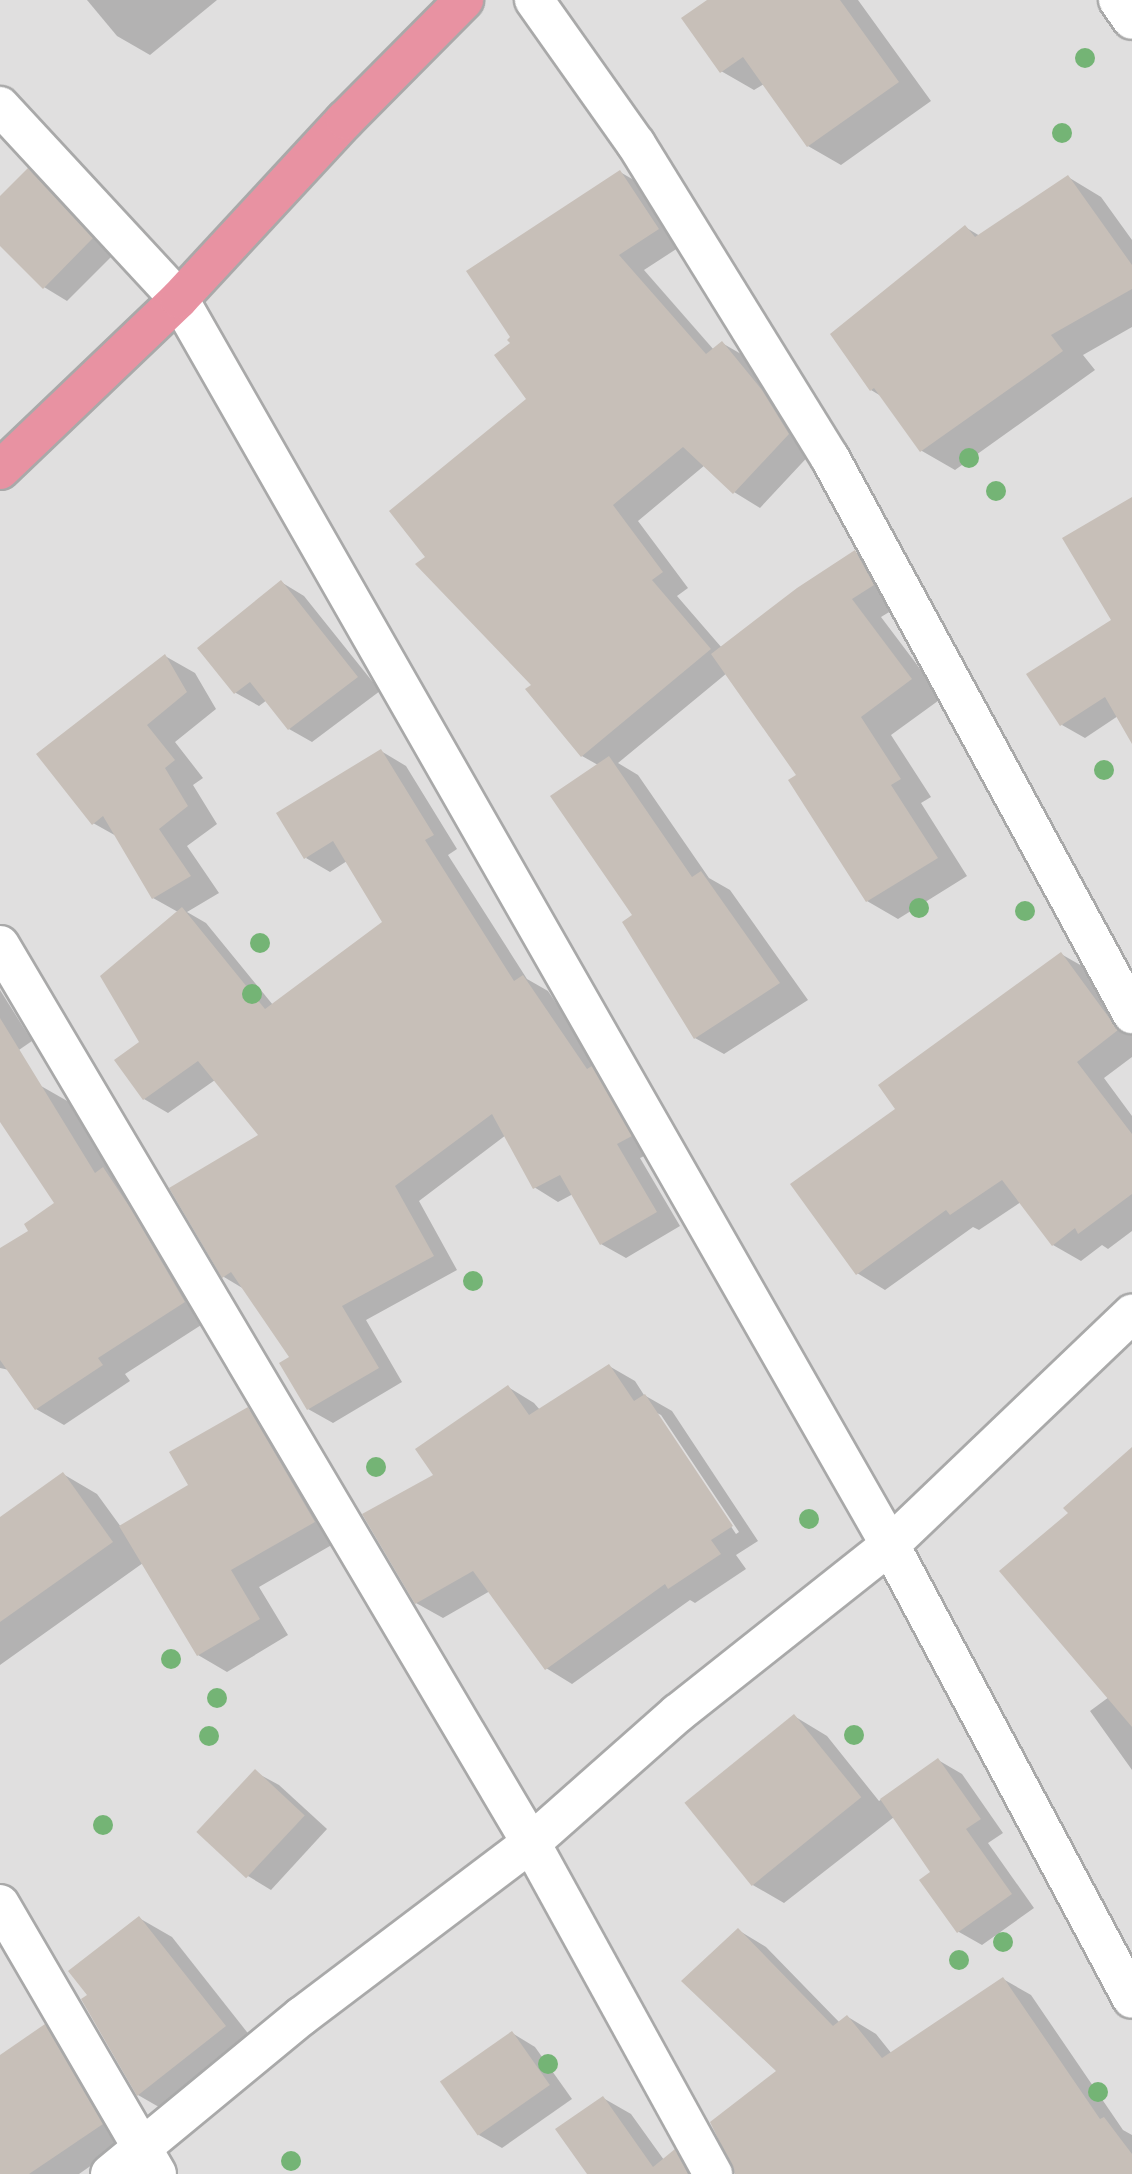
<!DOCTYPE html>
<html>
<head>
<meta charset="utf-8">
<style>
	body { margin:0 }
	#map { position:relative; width:1132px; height:2174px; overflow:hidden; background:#f2efe9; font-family:Cabin,sans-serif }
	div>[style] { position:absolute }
	.residential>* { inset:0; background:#e0dfdf; transform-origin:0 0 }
	.shadow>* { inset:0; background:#0003 }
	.building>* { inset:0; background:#c7bfb8; transform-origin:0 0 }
	.roads { filter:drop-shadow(2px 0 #a9a9a9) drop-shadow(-2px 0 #a9a9a9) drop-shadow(0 2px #a9a9a9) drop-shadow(0 -2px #a9a9a9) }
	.minor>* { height:38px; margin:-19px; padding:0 19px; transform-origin:19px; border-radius:19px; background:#fff }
	.highway>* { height:38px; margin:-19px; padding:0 19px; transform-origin:19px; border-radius:19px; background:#e892a2 }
	.trees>* { width:20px; height:20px; margin:-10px; border-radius:50%; background:#74b475 }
	span { translate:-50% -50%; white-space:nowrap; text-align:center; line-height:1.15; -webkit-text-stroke:6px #fff; paint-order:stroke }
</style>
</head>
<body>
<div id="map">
	<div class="residential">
		<div style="left:0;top:0;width:1132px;height:2174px"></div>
	</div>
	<div class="shadow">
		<div style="clip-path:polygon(87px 0,217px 0,150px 55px,117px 36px)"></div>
		<div style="clip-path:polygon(710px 0,858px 0,931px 101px,841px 165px,808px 146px,764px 84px,754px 90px,721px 71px)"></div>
		<div style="clip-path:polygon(28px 170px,51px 184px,115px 253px,67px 301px,44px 287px,0 244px,0 198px)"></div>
		<div style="clip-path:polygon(620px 172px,646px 187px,684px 244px,644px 270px,714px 350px,722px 343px,748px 358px,815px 449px,760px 508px,734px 492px,705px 465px,638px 521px,688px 588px,677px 596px,722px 648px,855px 552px,886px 569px,904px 603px,881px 617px,942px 698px,891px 735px,931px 797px,921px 803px,967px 876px,898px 919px,867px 901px,798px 775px,727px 673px,618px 763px,638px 775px,709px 878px,730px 890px,808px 1000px,724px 1054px,695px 1038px,634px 915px,598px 765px,582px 756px,533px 685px,428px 557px,529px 399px,512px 343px)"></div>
		<div style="clip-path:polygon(1068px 177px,1101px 197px,1132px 240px,1132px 327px,1083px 355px,1095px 370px,955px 470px,922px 451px,881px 396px,871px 390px,965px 227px,980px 236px)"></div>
		<div style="clip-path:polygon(1132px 509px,1132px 741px,1118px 716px,1085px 738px,1062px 725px,1113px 620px)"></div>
		<div style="clip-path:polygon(281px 582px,304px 596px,380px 691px,312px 742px,289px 729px,267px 700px,259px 706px,236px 693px,200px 648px)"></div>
		<div style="clip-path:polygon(165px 656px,195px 673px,216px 709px,175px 742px,203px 778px,193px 785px,217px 824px,187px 846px,219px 893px,187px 912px,206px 923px,273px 1005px,385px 923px,347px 861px,330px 872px,306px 858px,381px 751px,406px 766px,457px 849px,448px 855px,527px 979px,548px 991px,655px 1151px,640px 1158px,680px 1226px,626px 1258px,601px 1244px,573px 1194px,558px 1202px,534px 1187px,506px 1135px,419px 1201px,457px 1270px,366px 1320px,402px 1382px,333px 1423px,308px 1409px,291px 1358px,244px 1289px,224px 1277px,261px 1135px,215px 1080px,168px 1113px,144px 1099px,142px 1043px,178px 912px,153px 898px,118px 837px,93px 823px)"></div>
		<div style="clip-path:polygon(1061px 954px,1089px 970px,1132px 1029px,1132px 1057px,1104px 1078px,1132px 1116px,1132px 1231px,1108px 1249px,1102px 1245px,1081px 1261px,1053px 1245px,1021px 1202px,979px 1230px,973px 1227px,885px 1290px,857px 1273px,897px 1110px)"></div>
		<div style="clip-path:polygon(0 990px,32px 1041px,0 1063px)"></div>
		<div style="clip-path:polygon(41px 1086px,69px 1102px,114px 1175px,212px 1318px,125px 1374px,130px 1381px,64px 1425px,36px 1409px,9px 1370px,0 1368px,0 1250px,31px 1231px,56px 1203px,0 1115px)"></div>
		<div style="clip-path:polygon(evenodd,609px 1366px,635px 1381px,644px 1395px,672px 1411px,758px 1541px,736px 1555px,746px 1569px,695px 1603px,690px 1600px,572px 1684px,546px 1668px,490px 1591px,443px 1618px,416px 1603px,435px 1476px,508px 1387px,534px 1403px,540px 1410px,609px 1366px,655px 1412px,661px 1415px,739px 1532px,736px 1534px,655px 1412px)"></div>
		<div style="clip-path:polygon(248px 1409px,276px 1426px,342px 1539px,259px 1587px,288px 1635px,227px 1672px,198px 1655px,143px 1563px,0 1665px,0 1519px,63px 1474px,97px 1494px,121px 1527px,190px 1486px)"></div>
		<div style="clip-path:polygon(1132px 1450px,1132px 1770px,1090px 1711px,1109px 1697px,1070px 1514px)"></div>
		<div style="clip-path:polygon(794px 1716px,827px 1736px,879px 1801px,938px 1760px,962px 1774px,1003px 1833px,988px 1843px,1034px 1908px,982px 1945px,959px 1932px,921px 1880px,933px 1872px,894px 1817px,784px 1903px,751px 1884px)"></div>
		<div style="clip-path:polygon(255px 1772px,279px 1785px,327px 1829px,271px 1890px,248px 1876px)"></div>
		<div style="clip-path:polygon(139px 1918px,172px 1937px,258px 2046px,171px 2114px,138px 2095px,90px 1995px)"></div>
		<div style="clip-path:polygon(738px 1930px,766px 1947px,840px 2023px,848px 2017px,876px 2034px,892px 2054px,1003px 1979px,1031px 1995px,1123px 2130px,1132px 2135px,1132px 2174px,736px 2174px,778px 2071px)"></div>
		<div style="clip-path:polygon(45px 2026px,73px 2042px,129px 2139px,79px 2174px,0 2174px,0 2057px)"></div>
		<div style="clip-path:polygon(512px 2033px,535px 2047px,572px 2099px,502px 2148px,479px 2135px)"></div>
		<div style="clip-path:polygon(603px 2098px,631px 2114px,664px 2160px,675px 2152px,703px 2168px,707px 2174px,589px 2174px)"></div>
	</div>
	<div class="building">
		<div style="clip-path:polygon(707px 0,840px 0,899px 82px,807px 147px,743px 57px,720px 73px,681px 18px)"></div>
		<div style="clip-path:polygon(28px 168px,93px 238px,43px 289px,0 246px,0 196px)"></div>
		<div style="clip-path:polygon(620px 170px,659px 229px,619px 255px,706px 354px,722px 341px,762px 390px,789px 434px,733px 494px,683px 447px,613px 505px,663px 572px,652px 580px,711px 649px,581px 757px,525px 689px,531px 685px,415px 564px,425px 557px,389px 511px,526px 399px,494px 355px,510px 343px,507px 340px,510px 337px,466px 271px)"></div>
		<div style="clip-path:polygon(1068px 175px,1132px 265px,1132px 289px,1051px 335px,1063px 351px,920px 452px,874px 388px,870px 391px,830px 334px,965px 225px,975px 237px)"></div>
		<div style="clip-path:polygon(1132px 497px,1132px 744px,1105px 697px,1060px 726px,1026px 674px,1111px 620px,1062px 538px)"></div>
		<div style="clip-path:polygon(855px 550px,874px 585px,852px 599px,912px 679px,861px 717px,901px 779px,891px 785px,938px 858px,866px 902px,788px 780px,796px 775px,711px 654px,797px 588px)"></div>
		<div style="clip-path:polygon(281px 580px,358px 677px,288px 730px,250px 682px,234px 694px,197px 648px)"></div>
		<div style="clip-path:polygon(165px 654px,187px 692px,147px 725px,175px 760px,165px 768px,188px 806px,159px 829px,191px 876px,152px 899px,103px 816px,92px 825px,36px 754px)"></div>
		<div style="clip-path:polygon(381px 749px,434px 835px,425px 840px,514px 981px,523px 975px,587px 1069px,592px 1066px,632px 1136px,617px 1144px,657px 1212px,600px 1245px,560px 1175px,533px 1189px,492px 1114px,395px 1186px,434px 1256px,342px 1306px,379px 1368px,307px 1410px,279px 1363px,289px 1357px,231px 1272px,222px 1278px,169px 1188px,258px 1135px,198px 1061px,143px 1100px,114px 1060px,139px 1042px,100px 976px,182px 907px,265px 1009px,382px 922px,333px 841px,304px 859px,276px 813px)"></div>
		<div style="clip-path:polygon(609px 756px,692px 877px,701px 871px,780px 983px,694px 1039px,622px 922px,632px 915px,550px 796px)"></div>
		<div style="clip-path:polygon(1061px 952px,1118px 1030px,1077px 1062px,1132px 1134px,1132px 1194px,1078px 1234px,1075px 1228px,1052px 1246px,1002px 1180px,950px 1215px,946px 1210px,856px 1275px,790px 1184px,895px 1109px,878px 1085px)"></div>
		<div style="clip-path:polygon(0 1018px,95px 1173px,103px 1167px,131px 1209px,185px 1302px,98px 1358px,103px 1365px,35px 1410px,0 1360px,0 1248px,28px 1231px,24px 1224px,54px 1203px,0 1122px)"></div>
		<div style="clip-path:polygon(609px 1364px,634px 1401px,645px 1394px,733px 1526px,711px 1540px,721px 1554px,668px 1589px,665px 1584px,545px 1670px,473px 1571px,415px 1604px,362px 1514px,433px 1475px,415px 1449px,508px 1385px,529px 1415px)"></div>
		<div style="clip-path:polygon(248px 1407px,315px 1522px,231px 1570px,260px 1619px,197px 1656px,119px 1526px,188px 1485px,169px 1452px)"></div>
		<div style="clip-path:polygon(1132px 1447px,1132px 1727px,999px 1571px,1068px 1513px,1063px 1508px)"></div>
		<div style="clip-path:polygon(63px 1472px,113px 1542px,0 1622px,0 1517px)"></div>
		<div style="left:794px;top:1714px;width:107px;height:141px;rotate:51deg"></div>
		<div style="clip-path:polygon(938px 1758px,981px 1819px,966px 1829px,1012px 1894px,957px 1933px,919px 1880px,930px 1872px,880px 1799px)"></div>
		<div style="left:255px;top:1769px;width:68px;height:86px;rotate:43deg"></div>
		<div style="clip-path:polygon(139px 1916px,226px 2026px,137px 2096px,81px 1999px,87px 1995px,68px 1971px)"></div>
		<div style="clip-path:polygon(738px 1928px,833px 2026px,847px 2015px,882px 2058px,1003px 1977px,1100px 2119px,1104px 2117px,1132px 2154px,1132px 2174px,735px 2174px,710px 2122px,776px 2071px,681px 1981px)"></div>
		<div style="clip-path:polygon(45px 2024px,103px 2124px,29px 2174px,0 2174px,0 2055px)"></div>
		<div style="left:512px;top:2031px;width:66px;height:88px;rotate:55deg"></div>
		<div style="clip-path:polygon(603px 2096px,653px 2167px,675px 2149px,688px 2174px,587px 2174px,555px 2129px)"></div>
	</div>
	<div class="roads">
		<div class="minor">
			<div style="left:534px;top:0;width:176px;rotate:54.7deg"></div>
			<div style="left:636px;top:144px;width:369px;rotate:58.3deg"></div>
			<div style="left:830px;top:458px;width:633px;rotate:61.49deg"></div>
			<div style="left:1118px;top:0;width:24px;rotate:55deg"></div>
			<div style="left:0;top:106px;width:263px;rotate:47.2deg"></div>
			<div style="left:179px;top:299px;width:1435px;rotate:60.29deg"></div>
			<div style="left:890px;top:1545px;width:514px;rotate:61.94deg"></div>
			<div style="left:0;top:945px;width:1043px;rotate:59.4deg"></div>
			<div style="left:531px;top:1843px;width:378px;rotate:61.2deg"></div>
			<div style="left:0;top:1904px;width:312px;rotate:59.8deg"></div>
			<div style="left:110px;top:2174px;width:249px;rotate:-39.5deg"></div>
			<div style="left:302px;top:2016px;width:287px;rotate:-37.1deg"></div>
			<div style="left:531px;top:1843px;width:196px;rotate:-41.5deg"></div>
			<div style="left:678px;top:1713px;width:270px;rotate:-38.4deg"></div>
			<div style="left:890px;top:1545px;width:335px;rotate:-43.7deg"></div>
		</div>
		<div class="highway">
			<div style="left:0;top:470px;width:248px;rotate:-43.7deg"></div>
			<div style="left:179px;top:299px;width:244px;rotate:-47.2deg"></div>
			<div style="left:345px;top:120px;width:169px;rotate:-45.2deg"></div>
		</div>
	</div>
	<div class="trees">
		<div style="left:1085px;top:58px"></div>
		<div style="left:1062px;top:133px"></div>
		<div style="left:969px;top:458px"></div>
		<div style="left:996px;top:491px"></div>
		<div style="left:1104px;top:770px"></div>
		<div style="left:919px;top:908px"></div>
		<div style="left:1025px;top:911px"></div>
		<div style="left:260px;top:943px"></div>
		<div style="left:252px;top:994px"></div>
		<div style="left:473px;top:1281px"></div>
		<div style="left:376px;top:1467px"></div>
		<div style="left:809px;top:1519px"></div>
		<div style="left:171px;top:1659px"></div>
		<div style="left:217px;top:1698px"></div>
		<div style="left:854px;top:1735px"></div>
		<div style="left:209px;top:1736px"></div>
		<div style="left:103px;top:1825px"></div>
		<div style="left:1003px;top:1942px"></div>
		<div style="left:959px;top:1960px"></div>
		<div style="left:548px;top:2064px"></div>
		<div style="left:1098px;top:2092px"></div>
		<div style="left:291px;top:2161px"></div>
	</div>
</div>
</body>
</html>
